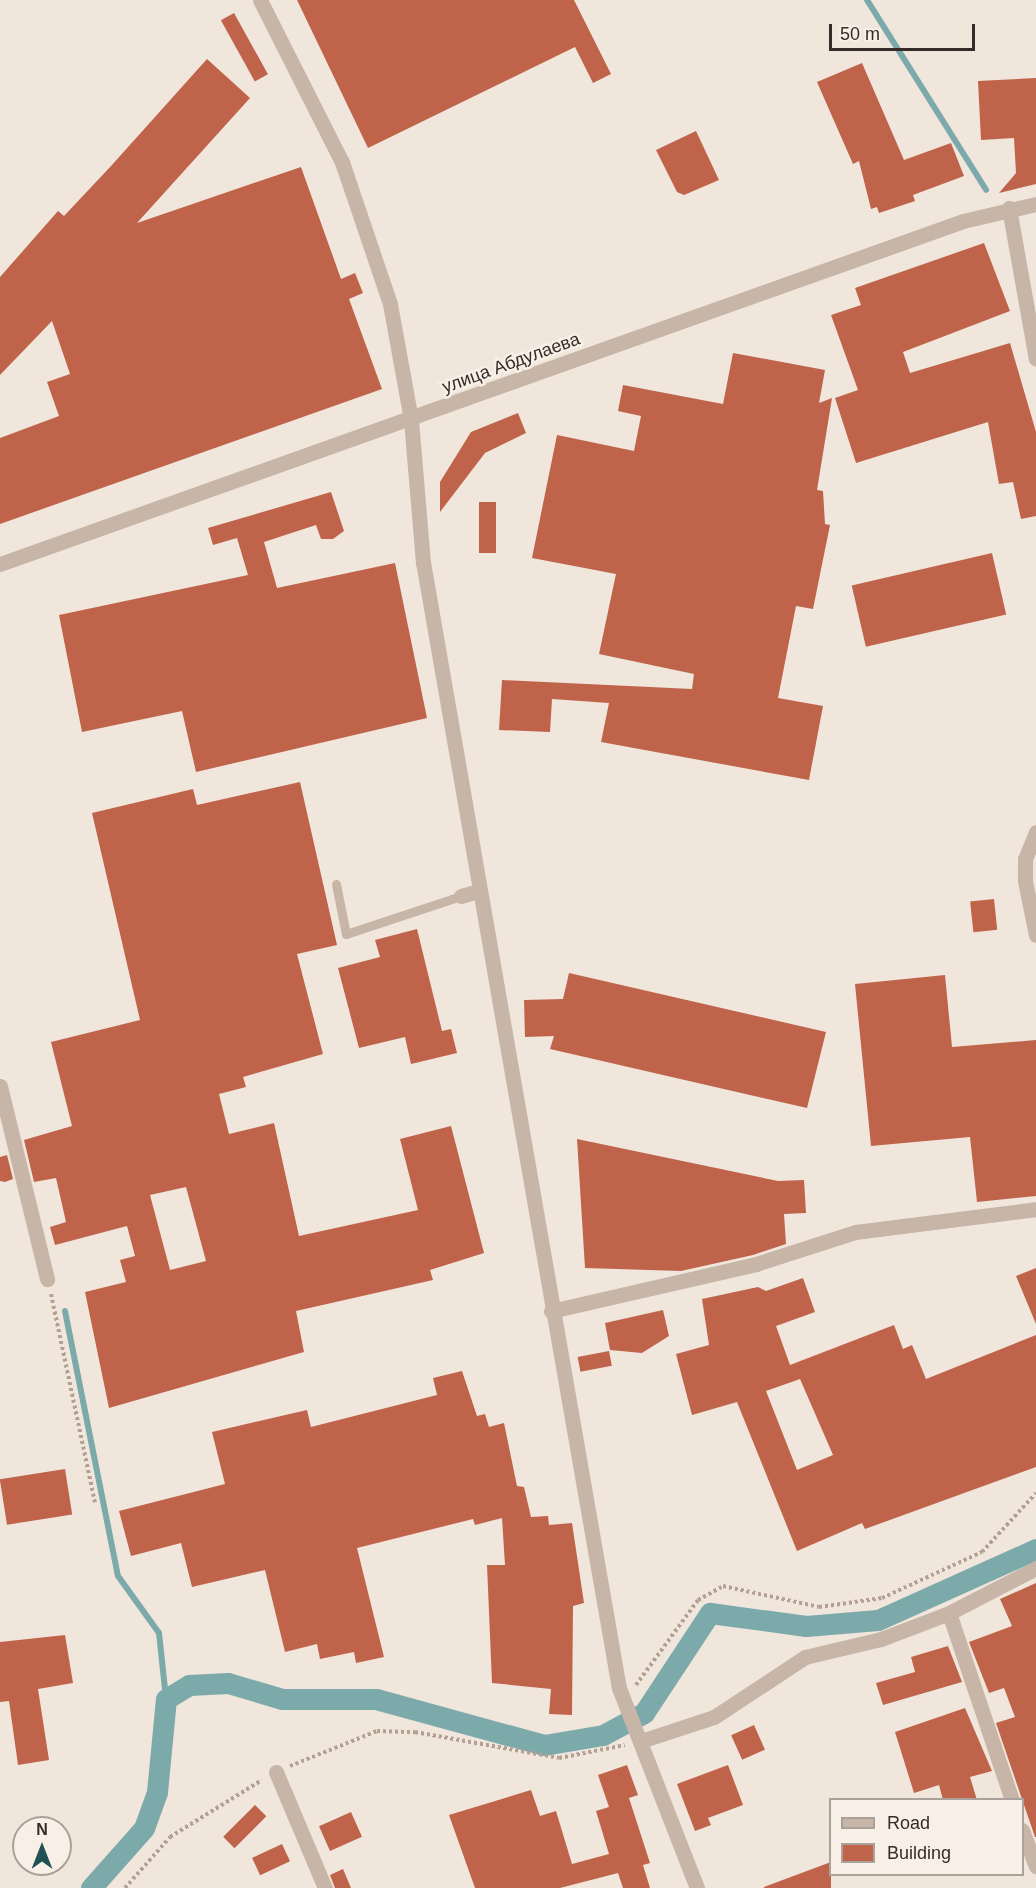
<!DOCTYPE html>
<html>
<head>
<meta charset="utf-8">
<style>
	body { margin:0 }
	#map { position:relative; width:1036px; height:1888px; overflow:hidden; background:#f0e6db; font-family:Helvetica,sans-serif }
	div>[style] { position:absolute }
	.stream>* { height:6px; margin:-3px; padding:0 3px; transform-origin:3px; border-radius:3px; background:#7caaab }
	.canal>* { height:21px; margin:-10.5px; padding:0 10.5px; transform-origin:10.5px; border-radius:10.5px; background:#7caaab }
	.building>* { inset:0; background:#bf644b; transform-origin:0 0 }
	.path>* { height:4px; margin-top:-2px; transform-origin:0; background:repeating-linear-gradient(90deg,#b3a092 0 3px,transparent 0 6px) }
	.lane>* { height:9px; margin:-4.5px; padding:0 4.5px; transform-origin:4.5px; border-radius:4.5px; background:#c7b6a8 }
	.street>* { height:15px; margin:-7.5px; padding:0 7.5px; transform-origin:7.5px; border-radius:7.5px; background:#c7b6a8 }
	span { translate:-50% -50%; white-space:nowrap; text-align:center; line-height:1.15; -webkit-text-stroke:5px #f8f0e7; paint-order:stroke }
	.street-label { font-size:18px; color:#352b28 }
	.legend { position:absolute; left:829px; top:1798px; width:195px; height:78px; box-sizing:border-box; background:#f8f0e7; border:2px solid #aaa19b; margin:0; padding:8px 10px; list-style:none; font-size:18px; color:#352b28 }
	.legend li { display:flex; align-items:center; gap:12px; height:30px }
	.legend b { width:30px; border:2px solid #aaa19b }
	.north { position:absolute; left:12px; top:1816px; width:60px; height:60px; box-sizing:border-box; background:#f8f0e7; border:2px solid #aaa19b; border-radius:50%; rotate:0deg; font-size:16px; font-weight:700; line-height:24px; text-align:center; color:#352b28 }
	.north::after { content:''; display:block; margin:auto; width:21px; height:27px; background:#205153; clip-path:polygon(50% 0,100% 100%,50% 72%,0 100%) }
	.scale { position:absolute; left:829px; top:24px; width:146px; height:27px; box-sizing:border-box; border:3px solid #352b28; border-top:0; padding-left:8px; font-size:18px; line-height:21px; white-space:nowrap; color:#352b28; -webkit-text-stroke:4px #f8f0e7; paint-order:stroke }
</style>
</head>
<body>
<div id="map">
	<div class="stream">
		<div style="left:867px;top:0;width:224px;rotate:57.9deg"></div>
		<div style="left:65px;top:1311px;width:270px;rotate:78.7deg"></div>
		<div style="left:118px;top:1576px;width:70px;rotate:54.3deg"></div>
		<div style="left:159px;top:1633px;width:66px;rotate:83.9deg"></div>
	</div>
	<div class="canal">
		<div style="left:91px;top:1888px;width:80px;rotate:-48.5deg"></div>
		<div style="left:144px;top:1828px;width:38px;rotate:-70deg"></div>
		<div style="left:157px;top:1792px;width:93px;rotate:-84.5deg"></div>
		<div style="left:166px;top:1699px;width:27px;rotate:-31deg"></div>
		<div style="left:189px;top:1685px;width:39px;rotate:-3deg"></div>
		<div style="left:228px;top:1683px;width:56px;rotate:16.5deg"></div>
		<div style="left:282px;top:1699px;width:94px"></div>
		<div style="left:376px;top:1699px;width:174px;rotate:15.3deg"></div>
		<div style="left:544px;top:1745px;width:60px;rotate:-9.6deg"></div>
		<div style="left:603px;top:1735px;width:47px;rotate:-28.2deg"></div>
		<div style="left:644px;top:1713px;width:120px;rotate:-56.6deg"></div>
		<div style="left:710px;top:1613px;width:97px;rotate:7.7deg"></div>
		<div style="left:806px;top:1626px;width:72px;rotate:-4.8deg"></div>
		<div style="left:878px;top:1620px;width:173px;rotate:-24.2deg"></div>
	</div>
	<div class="building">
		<div style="clip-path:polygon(297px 0,574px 0,611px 74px,593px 83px,575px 47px,368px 148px)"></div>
		<div style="left:234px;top:13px;width:70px;height:15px;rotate:61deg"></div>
		<div style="clip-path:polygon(207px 59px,250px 98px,137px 223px,301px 167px,341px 279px,355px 273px,363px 293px,349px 299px,382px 389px,0 524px,0 438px,59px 416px,47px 382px,70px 374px,52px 321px,0 375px,0 277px,58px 211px,64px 216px,111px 166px)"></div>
		<div style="clip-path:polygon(862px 63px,904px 160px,951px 143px,964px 176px,913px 195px,915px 201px,879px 213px,877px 207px,871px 209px,859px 161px,853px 164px,817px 82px)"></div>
		<div style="clip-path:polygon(1036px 78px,1036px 184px,999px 193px,1016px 173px,1014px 138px,981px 140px,978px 81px)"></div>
		<div style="clip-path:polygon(696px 131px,719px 180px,684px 195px,677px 192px,656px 150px)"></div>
		<div style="clip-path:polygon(984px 243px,1010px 311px,903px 352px,910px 373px,1010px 343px,1036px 432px,1036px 516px,1021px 519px,1013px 482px,999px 484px,988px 422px,856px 463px,835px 398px,858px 390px,831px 315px,861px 305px,855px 288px)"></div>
		<div style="clip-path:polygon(733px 353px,825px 370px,819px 403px,832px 398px,817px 490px,823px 491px,825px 524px,830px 525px,813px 609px,796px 606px,778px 698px,823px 706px,809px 780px,601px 742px,609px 703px,552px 699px,550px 732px,499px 730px,502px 680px,692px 689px,694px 674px,599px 654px,616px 574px,532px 558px,557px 435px,634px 451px,641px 416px,618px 411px,623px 385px,723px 404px)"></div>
		<div style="clip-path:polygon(518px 413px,526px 433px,485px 453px,440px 512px,440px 482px,471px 432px)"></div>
		<div style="clip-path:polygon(331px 492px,344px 531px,333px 539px,321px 539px,316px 525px,264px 542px,277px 588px,395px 563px,427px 718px,196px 772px,182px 711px,82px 732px,59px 615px,248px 575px,237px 538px,213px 545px,208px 528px)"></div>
		<div style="left:479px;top:502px;width:17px;height:51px"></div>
		<div style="left:992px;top:553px;width:63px;height:144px;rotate:77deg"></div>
		<div style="clip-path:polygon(evenodd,300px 782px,337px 945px,297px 954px,323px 1054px,243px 1077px,246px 1087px,219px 1094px,229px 1134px,274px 1123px,299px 1236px,418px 1210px,400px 1139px,451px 1126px,484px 1253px,430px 1270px,433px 1280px,296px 1311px,304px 1352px,109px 1408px,85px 1292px,126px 1282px,120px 1260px,135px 1256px,127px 1226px,55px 1245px,50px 1227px,66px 1222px,56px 1178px,34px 1182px,24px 1140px,72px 1126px,51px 1042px,140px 1020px,92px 813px,193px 789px,197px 805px,300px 782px,186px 1187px,206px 1261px,170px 1270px,150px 1195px,186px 1187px)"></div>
		<div style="left:994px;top:899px;width:31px;height:24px;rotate:84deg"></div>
		<div style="clip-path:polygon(417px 929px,442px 1031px,451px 1029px,457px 1053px,411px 1064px,405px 1037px,359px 1048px,338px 968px,380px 957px,375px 940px)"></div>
		<div style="clip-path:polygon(569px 973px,826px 1032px,807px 1108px,550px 1049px,554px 1036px,525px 1037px,524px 1000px,563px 999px)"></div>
		<div style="clip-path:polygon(945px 975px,952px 1047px,1036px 1040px,1036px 1196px,977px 1202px,970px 1137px,871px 1146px,855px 984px)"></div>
		<div style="clip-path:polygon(577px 1139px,778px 1181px,804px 1180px,806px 1213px,784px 1214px,786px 1244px,753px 1255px,681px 1271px,585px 1268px)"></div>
		<div style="clip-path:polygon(7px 1155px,13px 1179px,5px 1182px,0 1181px,0 1157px)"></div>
		<div style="clip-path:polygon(1036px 1268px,1036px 1324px,1016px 1276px)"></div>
		<div style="clip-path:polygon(evenodd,803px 1278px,815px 1312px,776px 1326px,790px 1365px,894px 1325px,903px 1349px,912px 1345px,926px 1379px,1036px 1335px,1036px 1467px,865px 1529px,862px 1523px,797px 1551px,737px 1402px,692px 1415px,676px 1354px,709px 1345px,702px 1299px,758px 1287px,766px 1291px,803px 1278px,800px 1379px,833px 1455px,797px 1470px,766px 1391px,800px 1379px)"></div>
		<div style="clip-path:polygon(663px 1310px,669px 1336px,642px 1353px,610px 1350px,605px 1323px)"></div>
		<div style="left:609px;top:1351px;width:15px;height:32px;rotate:79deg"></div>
		<div style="clip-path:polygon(462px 1371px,477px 1416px,485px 1414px,489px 1427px,504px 1423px,517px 1486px,524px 1487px,531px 1517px,548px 1516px,549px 1525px,572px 1523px,584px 1603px,573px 1606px,572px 1715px,549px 1714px,551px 1689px,492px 1683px,487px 1565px,505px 1565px,502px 1518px,475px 1525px,473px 1519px,357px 1548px,384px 1657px,356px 1663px,354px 1652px,320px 1659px,317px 1644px,285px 1652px,265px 1570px,192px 1587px,181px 1543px,131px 1556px,119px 1511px,225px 1484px,212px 1432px,307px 1410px,311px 1427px,437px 1395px,433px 1378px)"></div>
		<div style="left:65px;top:1469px;width:46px;height:66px;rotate:81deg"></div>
		<div style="clip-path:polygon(1036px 1583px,1036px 1837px,1035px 1837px,996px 1723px,1015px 1717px,1004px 1688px,989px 1693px,969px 1642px,1012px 1626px,1000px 1599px)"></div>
		<div style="clip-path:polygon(65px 1635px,73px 1683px,38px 1689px,49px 1760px,18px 1765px,9px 1701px,0 1702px,0 1642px)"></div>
		<div style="clip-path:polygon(948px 1646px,962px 1682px,883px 1705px,876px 1683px,915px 1672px,911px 1657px)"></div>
		<div style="clip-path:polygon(965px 1708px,992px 1771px,970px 1777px,977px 1800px,943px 1800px,939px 1785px,914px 1793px,895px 1732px)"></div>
		<div style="left:754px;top:1725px;width:27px;height:25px;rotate:66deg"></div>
		<div style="clip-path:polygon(627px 1765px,638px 1795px,629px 1798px,650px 1863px,643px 1865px,650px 1888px,623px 1888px,618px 1873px,560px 1888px,475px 1888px,449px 1815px,531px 1790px,540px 1816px,556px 1811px,572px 1864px,609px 1854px,596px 1811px,609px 1807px,598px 1775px)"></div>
		<div style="clip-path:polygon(728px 1765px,743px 1805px,708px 1818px,711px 1825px,695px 1831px,677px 1784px)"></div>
		<div style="left:255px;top:1805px;width:16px;height:45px;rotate:45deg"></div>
		<div style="left:351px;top:1812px;width:27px;height:35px;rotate:66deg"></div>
		<div style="left:282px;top:1844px;width:19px;height:33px;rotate:65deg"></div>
		<div style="clip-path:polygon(831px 1862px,831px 1888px,764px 1888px,764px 1887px)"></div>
		<div style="clip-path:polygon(343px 1869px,351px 1888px,335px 1888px,330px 1875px)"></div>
	</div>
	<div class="path">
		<div style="left:51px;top:1294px;width:213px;rotate:78.1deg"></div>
		<div style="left:636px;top:1685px;width:105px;rotate:-53.9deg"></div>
		<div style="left:698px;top:1600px;width:29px;rotate:-29deg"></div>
		<div style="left:723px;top:1586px;width:98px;rotate:12.3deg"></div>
		<div style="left:819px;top:1607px;width:64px;rotate:-8.1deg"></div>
		<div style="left:882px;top:1598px;width:110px;rotate:-24.7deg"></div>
		<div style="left:982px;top:1552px;width:80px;rotate:-47.5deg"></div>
		<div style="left:290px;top:1766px;width:94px;rotate:-21.9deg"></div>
		<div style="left:377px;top:1731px;width:38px;rotate:2deg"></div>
		<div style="left:415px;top:1732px;width:146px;rotate:10.2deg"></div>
		<div style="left:559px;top:1758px;width:67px;rotate:-11.1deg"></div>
		<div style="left:125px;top:1888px;width:68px;rotate:-48.6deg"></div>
		<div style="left:170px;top:1837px;width:108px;rotate:-31.8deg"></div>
	</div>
	<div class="lane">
		<div style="left:336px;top:884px;width:51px;rotate:78.7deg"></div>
		<div style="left:346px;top:934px;width:121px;rotate:-18.3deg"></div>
	</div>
	<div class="street">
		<div style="left:260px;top:0;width:182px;rotate:63.2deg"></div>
		<div style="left:342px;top:162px;width:150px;rotate:71.3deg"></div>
		<div style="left:390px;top:304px;width:118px;rotate:79.7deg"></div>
		<div style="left:411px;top:420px;width:143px;rotate:85.2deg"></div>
		<div style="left:423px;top:562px;width:1143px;rotate:80.13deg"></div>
		<div style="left:619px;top:1688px;width:215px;rotate:68.7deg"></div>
		<div style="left:1009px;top:208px;width:153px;rotate:79.9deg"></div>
		<div style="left:0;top:564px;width:1022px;rotate:-19.6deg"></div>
		<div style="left:963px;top:221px;width:75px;rotate:-13.1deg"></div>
		<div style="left:1036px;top:832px;width:29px;rotate:112deg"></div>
		<div style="left:1025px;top:859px;width:22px;rotate:90deg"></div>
		<div style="left:1025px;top:881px;width:55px;rotate:78.5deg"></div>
		<div style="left:461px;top:896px;width:18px;rotate:-16deg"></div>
		<div style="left:0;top:1086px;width:199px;rotate:76.3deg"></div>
		<div style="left:551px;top:1311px;width:210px;rotate:-12.9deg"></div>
		<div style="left:756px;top:1264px;width:104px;rotate:-17.9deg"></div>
		<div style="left:855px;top:1232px;width:182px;rotate:-7.2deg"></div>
		<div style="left:949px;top:1613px;width:197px;rotate:71.4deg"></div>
		<div style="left:641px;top:1741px;width:77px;rotate:-18.2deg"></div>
		<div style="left:714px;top:1717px;width:109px;rotate:-33.4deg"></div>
		<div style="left:805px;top:1657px;width:78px;rotate:-13.3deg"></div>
		<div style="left:881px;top:1639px;width:73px;rotate:-20.9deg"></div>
		<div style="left:949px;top:1613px;width:98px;rotate:-27.3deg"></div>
		<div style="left:276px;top:1772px;width:126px;rotate:67.1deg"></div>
		<div style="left:1022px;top:1830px;width:39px;rotate:69deg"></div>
	</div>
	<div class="street-label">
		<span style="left:511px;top:363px;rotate:-20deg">улица Абдулаева</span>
	</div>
	<ul class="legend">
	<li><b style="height:8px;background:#c7b6a8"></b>Road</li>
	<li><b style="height:16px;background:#bf644b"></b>Building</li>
	</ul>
	<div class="north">N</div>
	<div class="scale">50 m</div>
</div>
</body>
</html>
